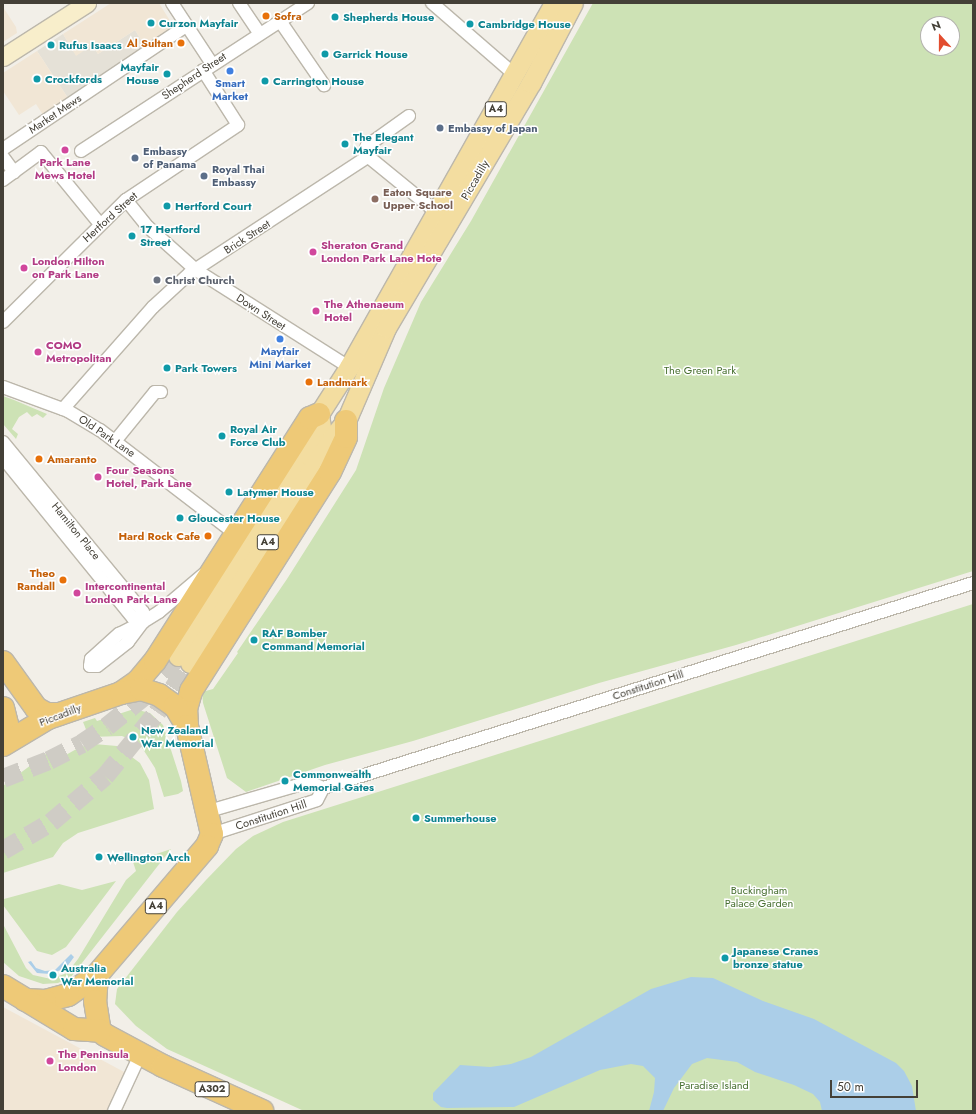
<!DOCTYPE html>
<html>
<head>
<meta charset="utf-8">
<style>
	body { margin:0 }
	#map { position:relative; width:976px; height:1114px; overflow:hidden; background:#f2efe8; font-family:Jost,sans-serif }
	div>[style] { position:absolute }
	.residential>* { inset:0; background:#e5e1d7 }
	.commercial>* { inset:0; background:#f1e6d5 }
	.green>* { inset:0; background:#cde2b5 }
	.water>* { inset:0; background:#abcee8 }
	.primary-tunnel>* { height:19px; margin-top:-9.5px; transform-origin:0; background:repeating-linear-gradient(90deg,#cfccc5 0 19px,transparent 0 29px) }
	.roads { filter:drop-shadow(1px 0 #bcb7ab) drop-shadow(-1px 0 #bcb7ab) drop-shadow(0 1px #bcb7ab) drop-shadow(0 -1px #bcb7ab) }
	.street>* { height:12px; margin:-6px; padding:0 6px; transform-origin:6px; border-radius:6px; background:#fff }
	.secondary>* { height:17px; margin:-8.5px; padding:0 8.5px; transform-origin:8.5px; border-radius:8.5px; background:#f8eecb }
	.primary>* { height:19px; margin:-9.5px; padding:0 9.5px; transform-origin:9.5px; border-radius:9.5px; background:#f3dda0 }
	.highway>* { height:22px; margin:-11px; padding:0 11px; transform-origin:11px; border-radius:11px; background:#eec977 }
	.dots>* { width:11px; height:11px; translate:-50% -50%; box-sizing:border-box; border:2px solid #fff; border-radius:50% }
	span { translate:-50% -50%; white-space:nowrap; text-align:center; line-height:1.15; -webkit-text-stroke:3px #fff; paint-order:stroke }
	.shield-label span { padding:1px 3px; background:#fff; border:1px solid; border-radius:3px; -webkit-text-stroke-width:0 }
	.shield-label { font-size:10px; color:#444037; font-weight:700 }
	.food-label { font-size:11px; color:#c56008; font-weight:700 }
	.left { translate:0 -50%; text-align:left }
	.right { translate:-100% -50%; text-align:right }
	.culture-label { font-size:11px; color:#0d838f; font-weight:700 }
	.street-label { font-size:11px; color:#444037 }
	.shop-label { font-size:11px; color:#366cbe; font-weight:700 }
	.service-label { font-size:11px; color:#4e5e75; font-weight:700 }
	.hotel-label { font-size:11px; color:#b23c85; font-weight:700 }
	.education-label { font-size:11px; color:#785e54; font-weight:700 }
	.worship-label { font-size:11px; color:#5b616d; font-weight:700 }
	.park-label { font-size:11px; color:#487031 }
	.frame { position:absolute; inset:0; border:4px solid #444037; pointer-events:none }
	.north { position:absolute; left:920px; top:16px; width:40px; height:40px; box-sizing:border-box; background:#fff; border:1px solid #b4b3af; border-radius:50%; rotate:339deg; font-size:11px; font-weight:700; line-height:16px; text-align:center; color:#444037 }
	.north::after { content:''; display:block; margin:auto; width:14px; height:18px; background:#e24d2f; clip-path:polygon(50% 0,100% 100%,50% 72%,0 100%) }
	.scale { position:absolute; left:830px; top:1080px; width:88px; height:18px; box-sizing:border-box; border:2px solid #444037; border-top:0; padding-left:5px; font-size:12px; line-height:14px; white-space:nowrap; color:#444037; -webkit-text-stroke:3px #fff; paint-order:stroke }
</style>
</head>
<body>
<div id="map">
	<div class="residential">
		<div style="clip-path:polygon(135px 30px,146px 48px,68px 98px,37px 51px,63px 34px,76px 55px,92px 45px,98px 54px)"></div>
	</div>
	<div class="commercial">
		<div style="clip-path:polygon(111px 3px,159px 3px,175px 29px,146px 48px,135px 30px,98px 54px,92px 45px,76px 56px,63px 34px)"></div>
		<div style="clip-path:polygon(3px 7px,16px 27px,17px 33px,3px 42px)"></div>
		<div style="clip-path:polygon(37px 51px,68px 98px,43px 115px,36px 104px,19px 115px,3px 91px,3px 73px)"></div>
		<div style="clip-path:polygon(3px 1007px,126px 1073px,108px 1111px,3px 1111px)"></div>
	</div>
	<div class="green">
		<div style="clip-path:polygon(evenodd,593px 3px,973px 3px,973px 571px,736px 645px,599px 683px,413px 741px,325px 765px,246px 792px,227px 778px,203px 703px,202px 692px,213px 689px,238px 653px,237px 652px,287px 579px,356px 470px,384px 388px,421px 302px,471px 221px,593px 3px,928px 24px,952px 24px,952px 48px,928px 48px,928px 24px)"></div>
		<div style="clip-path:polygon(3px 396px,14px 400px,47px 414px,43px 418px,37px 414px,32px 417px,27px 412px,19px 417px,12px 429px,18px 434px,16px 439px,3px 424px)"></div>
		<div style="clip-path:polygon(973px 604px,973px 1111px,304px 1111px,167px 1049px,136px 1026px,115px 1004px,117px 989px,177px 912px,206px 880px,236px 849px,253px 836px,283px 822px)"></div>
		<div style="clip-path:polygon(134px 709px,150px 713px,163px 725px,181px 781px,183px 791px,178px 794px,164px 797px,155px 768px,139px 743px,122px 736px,89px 737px,83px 722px,95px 718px,97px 721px)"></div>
		<div style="clip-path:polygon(94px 744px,117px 746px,140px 763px,149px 780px,154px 809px,78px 833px,63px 843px,53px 857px,3px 873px,3px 786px,51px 750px,57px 760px,80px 747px)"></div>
		<div style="clip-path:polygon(171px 849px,71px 977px,58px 983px,43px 984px,19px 976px,3px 962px,3px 924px,26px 968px,33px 975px,51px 979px,67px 973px,78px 959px,126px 880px,136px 871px,133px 862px)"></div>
		<div style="clip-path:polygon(116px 881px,66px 947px,52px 955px,37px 951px,3px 905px,4px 899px,59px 884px,82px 890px)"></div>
	</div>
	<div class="water">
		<div style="clip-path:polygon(71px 954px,74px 957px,66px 968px,50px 974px,37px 973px,28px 962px,31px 961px,36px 968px,45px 971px,55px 970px)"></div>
		<div style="clip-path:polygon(691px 977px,713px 978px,763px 1001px,814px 1019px,896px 1063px,904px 1071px,912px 1086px,916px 1111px,822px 1111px,820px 1102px,813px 1094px,794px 1085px,755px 1072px,737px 1062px,707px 1058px,692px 1064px,674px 1088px,663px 1111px,649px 1111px,654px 1092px,655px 1078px,643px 1066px,631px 1064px,600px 1070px,514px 1107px,447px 1108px,441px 1107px,433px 1100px,433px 1093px,460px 1065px,490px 1067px,511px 1064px,531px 1057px,651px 989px)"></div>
	</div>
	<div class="primary-tunnel">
		<div style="left:3px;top:778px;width:49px;rotate:-21.4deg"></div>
		<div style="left:49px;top:760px;width:37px;rotate:-27deg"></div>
		<div style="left:82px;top:743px;width:30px;rotate:-34deg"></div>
		<div style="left:107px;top:726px;width:48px;rotate:-39deg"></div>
		<div style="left:144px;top:696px;width:52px;rotate:-49.6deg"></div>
		<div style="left:3px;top:850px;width:56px;rotate:-30.3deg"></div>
		<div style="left:51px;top:822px;width:71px;rotate:-40.4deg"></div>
		<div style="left:105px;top:776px;width:82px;rotate:-50.9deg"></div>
		<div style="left:157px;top:712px;width:59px;rotate:-56deg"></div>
	</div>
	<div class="roads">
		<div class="street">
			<div style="left:172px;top:3px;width:73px;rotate:56.7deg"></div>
			<div style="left:239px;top:3px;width:36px;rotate:56deg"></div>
			<div style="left:432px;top:3px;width:110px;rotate:40.9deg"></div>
			<div style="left:280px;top:21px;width:78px;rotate:55.5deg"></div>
			<div style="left:409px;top:116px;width:52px;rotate:144.5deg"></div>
			<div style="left:367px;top:146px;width:8px;rotate:104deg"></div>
			<div style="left:365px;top:154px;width:98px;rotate:39.2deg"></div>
			<div style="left:3px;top:149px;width:220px;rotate:-33.9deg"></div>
			<div style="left:81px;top:151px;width:271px;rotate:-33.1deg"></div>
			<div style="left:3px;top:157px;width:19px;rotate:54deg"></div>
			<div style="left:3px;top:180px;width:47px;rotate:-36.4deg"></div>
			<div style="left:41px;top:152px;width:93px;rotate:50.7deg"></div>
			<div style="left:126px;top:200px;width:35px;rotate:51deg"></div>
			<div style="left:148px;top:227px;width:64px;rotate:41.9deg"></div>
			<div style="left:196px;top:270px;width:181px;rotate:32.4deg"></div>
			<div style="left:3px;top:322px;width:173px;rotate:-44.8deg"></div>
			<div style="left:126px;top:200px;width:135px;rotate:-33.8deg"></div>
			<div style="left:238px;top:125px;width:65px;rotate:-122.5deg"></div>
			<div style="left:3px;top:387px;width:69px;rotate:20.3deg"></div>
			<div style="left:68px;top:411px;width:37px;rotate:31deg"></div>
			<div style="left:100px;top:430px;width:173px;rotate:37.5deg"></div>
			<div style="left:63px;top:409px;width:136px;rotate:-48.6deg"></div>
			<div style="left:153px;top:307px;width:50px;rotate:-42.6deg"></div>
			<div style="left:190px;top:273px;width:212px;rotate:-33.2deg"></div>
			<div style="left:116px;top:440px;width:62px;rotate:-50.9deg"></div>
			<div style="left:155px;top:392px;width:6px"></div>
			<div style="left:3px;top:442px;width:220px;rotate:50.5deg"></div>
			<div style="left:143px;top:612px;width:10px;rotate:90deg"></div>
			<div style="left:143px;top:622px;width:25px;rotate:127deg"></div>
			<div style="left:128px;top:642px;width:39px;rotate:142deg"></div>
			<div style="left:97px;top:666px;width:7px;rotate:180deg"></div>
			<div style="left:90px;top:666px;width:7px;rotate:-82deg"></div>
			<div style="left:91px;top:659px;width:38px;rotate:-42deg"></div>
			<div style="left:119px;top:634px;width:27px;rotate:-27deg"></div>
			<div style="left:143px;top:622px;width:19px;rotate:-32deg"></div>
			<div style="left:159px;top:612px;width:59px;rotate:-40.2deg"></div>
			<div style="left:3px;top:458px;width:206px;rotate:50.9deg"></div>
			<div style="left:133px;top:618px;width:11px;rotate:22deg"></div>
			<div style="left:209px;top:811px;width:104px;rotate:-16.2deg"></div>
			<div style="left:309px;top:782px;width:15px;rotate:23deg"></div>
			<div style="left:323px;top:788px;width:682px;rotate:-17.5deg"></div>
			<div style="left:212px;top:834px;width:110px;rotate:-17.9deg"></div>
			<div style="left:317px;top:800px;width:13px;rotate:-63deg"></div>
			<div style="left:114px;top:1111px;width:62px;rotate:-65.1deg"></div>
		</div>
		<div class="secondary">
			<div style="left:3px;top:57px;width:100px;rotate:-32.7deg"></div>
		</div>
		<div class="primary">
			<div style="left:178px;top:656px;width:240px;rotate:-57.4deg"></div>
			<div style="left:307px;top:454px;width:30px;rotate:-63deg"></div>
			<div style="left:321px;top:427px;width:13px;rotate:-99deg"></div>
			<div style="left:319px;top:414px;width:56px;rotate:-57.4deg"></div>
			<div style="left:349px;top:367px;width:418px;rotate:-60.6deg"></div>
			<div style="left:190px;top:663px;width:266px;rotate:-57.7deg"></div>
			<div style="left:332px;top:438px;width:22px;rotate:-51deg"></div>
			<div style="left:346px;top:421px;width:101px;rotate:-66.7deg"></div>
			<div style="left:386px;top:328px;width:285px;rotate:-59.4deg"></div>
			<div style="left:531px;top:83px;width:90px;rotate:-62.3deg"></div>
		</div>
		<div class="highway">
			<div style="left:3px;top:662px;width:57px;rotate:54.3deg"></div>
			<div style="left:36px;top:708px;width:13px;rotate:29deg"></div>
			<div style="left:47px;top:714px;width:12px"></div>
			<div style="left:121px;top:693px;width:21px;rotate:-35deg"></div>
			<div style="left:138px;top:681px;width:26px;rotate:-50deg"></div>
			<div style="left:155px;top:661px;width:288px;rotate:-57.5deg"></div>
			<div style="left:310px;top:418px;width:10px;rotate:-24deg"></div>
			<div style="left:3px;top:708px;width:16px;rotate:76deg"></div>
			<div style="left:7px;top:724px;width:15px;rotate:106deg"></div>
			<div style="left:187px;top:726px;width:17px;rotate:-93deg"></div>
			<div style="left:186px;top:709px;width:19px;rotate:-74deg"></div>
			<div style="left:191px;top:691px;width:259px;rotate:-57.6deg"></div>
			<div style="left:330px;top:472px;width:38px;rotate:-65deg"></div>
			<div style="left:346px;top:437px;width:16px;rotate:-90deg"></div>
			<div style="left:3px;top:745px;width:52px;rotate:-31deg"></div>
			<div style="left:48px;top:718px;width:77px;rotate:-18.9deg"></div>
			<div style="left:121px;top:693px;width:20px;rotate:-11deg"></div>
			<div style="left:141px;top:689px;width:19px;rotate:18deg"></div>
			<div style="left:159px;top:695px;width:19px;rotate:35deg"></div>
			<div style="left:175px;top:706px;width:23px;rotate:59deg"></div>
			<div style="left:187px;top:726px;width:111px;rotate:77deg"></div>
			<div style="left:212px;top:834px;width:13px;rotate:113deg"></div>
			<div style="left:207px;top:846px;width:170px;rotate:130.5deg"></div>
			<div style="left:97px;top:975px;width:35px;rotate:145deg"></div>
			<div style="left:68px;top:995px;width:24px;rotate:165deg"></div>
			<div style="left:45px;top:1001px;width:20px;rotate:-177deg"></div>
			<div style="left:97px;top:975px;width:26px;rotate:94deg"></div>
			<div style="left:95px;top:1001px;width:30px;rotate:81deg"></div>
			<div style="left:100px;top:1031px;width:6px;rotate:39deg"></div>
			<div style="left:105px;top:1035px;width:66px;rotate:28.1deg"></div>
			<div style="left:163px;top:1066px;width:109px;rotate:24.4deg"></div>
			<div style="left:3px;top:986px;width:83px;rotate:31.2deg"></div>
			<div style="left:74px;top:1029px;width:26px;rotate:4deg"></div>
		</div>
	</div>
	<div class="dots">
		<div style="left:266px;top:16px;background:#e8710a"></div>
		<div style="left:335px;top:17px;background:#0f9aa8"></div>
		<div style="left:151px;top:23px;background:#0f9aa8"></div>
		<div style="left:470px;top:24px;background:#0f9aa8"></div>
		<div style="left:181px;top:43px;background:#e8710a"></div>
		<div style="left:51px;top:45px;background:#0f9aa8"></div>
		<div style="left:325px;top:54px;background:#0f9aa8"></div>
		<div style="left:230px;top:71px;background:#3f7fe0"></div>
		<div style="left:167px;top:74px;background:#0f9aa8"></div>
		<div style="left:37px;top:79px;background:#0f9aa8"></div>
		<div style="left:265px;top:81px;background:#0f9aa8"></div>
		<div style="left:440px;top:128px;background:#5c6f8a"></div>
		<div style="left:345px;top:144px;background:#0f9aa8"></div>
		<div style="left:65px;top:150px;background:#d1479c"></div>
		<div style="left:135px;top:158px;background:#5c6f8a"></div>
		<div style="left:204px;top:176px;background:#5c6f8a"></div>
		<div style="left:375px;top:199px;background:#8d6e63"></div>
		<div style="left:167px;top:206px;background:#0f9aa8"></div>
		<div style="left:132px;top:236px;background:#0f9aa8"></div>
		<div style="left:313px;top:252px;background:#d1479c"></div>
		<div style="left:24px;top:268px;background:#d1479c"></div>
		<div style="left:157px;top:280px;background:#6b7280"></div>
		<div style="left:316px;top:311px;background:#d1479c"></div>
		<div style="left:280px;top:339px;background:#3f7fe0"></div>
		<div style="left:38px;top:352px;background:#d1479c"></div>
		<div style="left:167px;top:368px;background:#0f9aa8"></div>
		<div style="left:309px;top:382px;background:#e8710a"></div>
		<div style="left:222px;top:436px;background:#0f9aa8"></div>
		<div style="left:39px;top:459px;background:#e8710a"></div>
		<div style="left:98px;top:477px;background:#d1479c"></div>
		<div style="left:229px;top:492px;background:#0f9aa8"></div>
		<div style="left:180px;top:518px;background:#0f9aa8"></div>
		<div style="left:208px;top:536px;background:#e8710a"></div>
		<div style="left:63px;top:580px;background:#e8710a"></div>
		<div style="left:77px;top:593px;background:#d1479c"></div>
		<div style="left:254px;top:640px;background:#0f9aa8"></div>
		<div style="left:133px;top:737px;background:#0f9aa8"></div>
		<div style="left:285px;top:781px;background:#0f9aa8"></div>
		<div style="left:416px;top:818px;background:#0f9aa8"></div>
		<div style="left:99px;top:857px;background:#0f9aa8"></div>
		<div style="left:725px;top:958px;background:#0f9aa8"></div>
		<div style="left:53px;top:975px;background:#0f9aa8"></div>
		<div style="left:50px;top:1061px;background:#d1479c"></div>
	</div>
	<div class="shield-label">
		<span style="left:496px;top:109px">A4</span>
		<span style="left:268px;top:542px">A4</span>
		<span style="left:156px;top:906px">A4</span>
		<span style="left:212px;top:1089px">A302</span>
	</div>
	<div class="food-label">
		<span class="left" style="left:274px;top:16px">Sofra</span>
		<span class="right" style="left:173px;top:43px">Al Sultan</span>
		<span class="left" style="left:317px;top:382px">Landmark</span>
		<span class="left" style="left:47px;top:459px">Amaranto</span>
		<span class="right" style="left:200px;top:536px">Hard Rock Cafe</span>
		<span class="right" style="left:55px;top:580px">Theo<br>Randall</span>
	</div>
	<div class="culture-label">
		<span class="left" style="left:343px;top:17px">Shepherds House</span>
		<span class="left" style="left:159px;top:23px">Curzon Mayfair</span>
		<span class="left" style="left:478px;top:24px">Cambridge House</span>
		<span class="left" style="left:59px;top:45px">Rufus Isaacs</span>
		<span class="left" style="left:333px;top:54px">Garrick House</span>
		<span class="right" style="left:159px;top:74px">Mayfair<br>House</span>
		<span class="left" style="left:45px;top:79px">Crockfords</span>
		<span class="left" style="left:273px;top:81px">Carrington House</span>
		<span class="left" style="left:353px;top:144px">The Elegant<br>Mayfair</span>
		<span class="left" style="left:175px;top:206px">Hertford Court</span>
		<span class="left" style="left:140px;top:236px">17 Hertford<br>Street</span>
		<span class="left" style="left:175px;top:368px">Park Towers</span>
		<span class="left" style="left:230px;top:436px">Royal Air<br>Force Club</span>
		<span class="left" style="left:237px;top:492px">Latymer House</span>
		<span class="left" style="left:188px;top:518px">Gloucester House</span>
		<span class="left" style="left:262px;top:640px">RAF Bomber<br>Command Memorial</span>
		<span class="left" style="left:141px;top:737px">New Zealand<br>War Memorial</span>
		<span class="left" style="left:293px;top:781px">Commonwealth<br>Memorial Gates</span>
		<span class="left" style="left:424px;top:818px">Summerhouse</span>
		<span class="left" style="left:107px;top:857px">Wellington Arch</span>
		<span class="left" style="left:733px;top:958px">Japanese Cranes<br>bronze statue</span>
		<span class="left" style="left:61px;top:975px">Australia<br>War Memorial</span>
	</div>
	<div class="street-label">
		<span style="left:194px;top:76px;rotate:-34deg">Shepherd Street</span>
		<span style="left:55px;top:114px;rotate:-34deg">Market Mews</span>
		<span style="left:475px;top:180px;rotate:-60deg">Piccadilly</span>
		<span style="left:110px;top:217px;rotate:-42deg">Hertford Street</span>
		<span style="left:247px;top:237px;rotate:-33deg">Brick Street</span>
		<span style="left:261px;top:312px;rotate:33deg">Down Street</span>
		<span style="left:107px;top:436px;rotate:34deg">Old Park Lane</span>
		<span style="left:76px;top:531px;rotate:51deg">Hamilton Place</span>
		<span style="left:648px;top:685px;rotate:-18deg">Constitution Hill</span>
		<span style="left:60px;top:715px;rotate:-21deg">Piccadilly</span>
		<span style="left:271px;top:815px;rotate:-18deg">Constitution Hill</span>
	</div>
	<div class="shop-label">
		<span style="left:230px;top:90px">Smart<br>Market</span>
		<span style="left:280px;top:358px">Mayfair<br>Mini Market</span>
	</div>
	<div class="service-label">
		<span class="left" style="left:448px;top:128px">Embassy of Japan</span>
		<span class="left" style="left:143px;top:158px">Embassy<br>of Panama</span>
		<span class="left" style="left:212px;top:176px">Royal Thai<br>Embassy</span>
	</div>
	<div class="hotel-label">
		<span style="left:65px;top:169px">Park Lane<br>Mews Hotel</span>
		<span class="left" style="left:321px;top:252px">Sheraton Grand<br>London Park Lane Hote</span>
		<span class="left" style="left:32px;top:268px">London Hilton<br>on Park Lane</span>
		<span class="left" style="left:324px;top:311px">The Athenaeum<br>Hotel</span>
		<span class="left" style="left:46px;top:352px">COMO<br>Metropolitan</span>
		<span class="left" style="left:106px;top:477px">Four Seasons<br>Hotel, Park Lane</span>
		<span class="left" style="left:85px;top:593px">Intercontinental<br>London Park Lane</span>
		<span class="left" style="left:58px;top:1061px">The Peninsula<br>London</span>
	</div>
	<div class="education-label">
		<span class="left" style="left:383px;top:199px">Eaton Square<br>Upper School</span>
	</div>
	<div class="worship-label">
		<span class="left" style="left:165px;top:280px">Christ Church</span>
	</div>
	<div class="park-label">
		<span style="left:700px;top:370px">The Green Park</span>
		<span style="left:759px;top:897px">Buckingham<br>Palace Garden</span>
		<span style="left:714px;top:1085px">Paradise Island</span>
	</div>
	<div class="frame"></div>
	<div class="north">N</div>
	<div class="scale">50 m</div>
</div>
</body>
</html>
